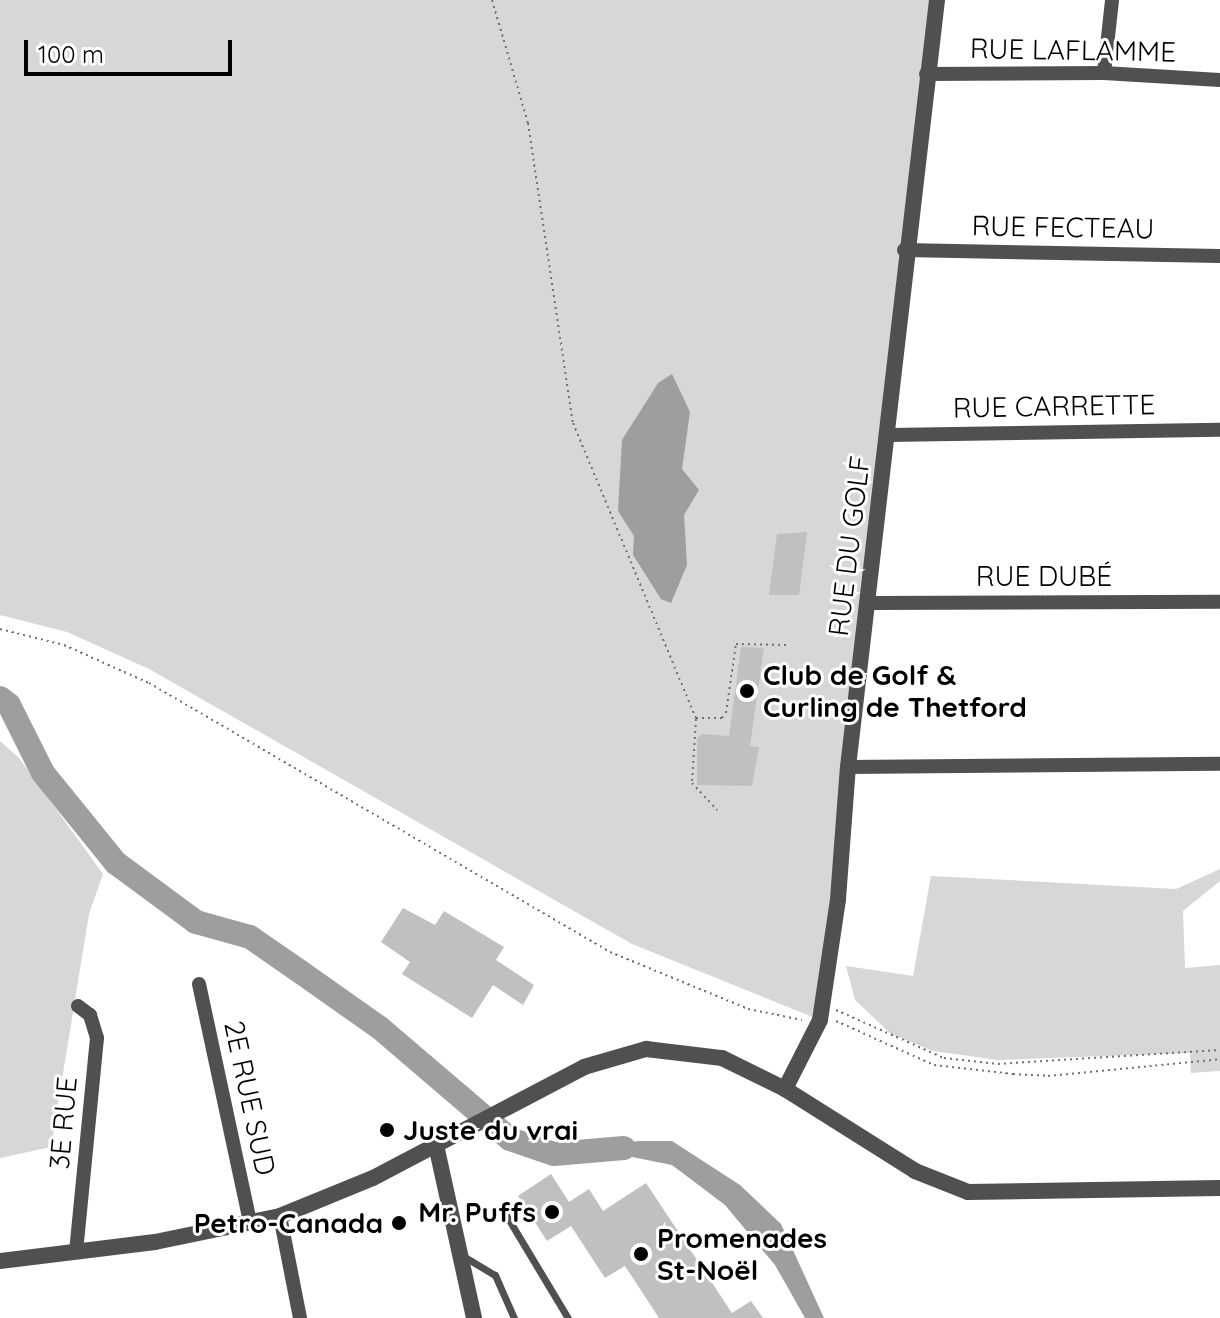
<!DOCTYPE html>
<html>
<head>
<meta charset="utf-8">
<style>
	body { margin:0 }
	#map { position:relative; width:1220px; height:1318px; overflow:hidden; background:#fff; font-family:Quicksand,sans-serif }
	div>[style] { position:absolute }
	.green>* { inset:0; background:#d7d7d7 }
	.water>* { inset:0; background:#9e9e9e }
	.river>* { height:24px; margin:-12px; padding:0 12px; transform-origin:12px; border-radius:12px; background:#9e9e9e }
	.building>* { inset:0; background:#c0c0c0 }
	.path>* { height:2px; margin-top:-1px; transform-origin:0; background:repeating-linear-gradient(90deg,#727272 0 2px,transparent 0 6px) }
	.service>* { height:7px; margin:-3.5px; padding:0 3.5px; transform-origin:3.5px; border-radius:3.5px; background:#505050 }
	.minor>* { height:14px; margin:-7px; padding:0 7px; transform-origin:7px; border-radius:7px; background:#505050 }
	.tertiary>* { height:16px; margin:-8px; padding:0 8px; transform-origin:8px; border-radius:8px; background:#505050 }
	.dots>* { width:22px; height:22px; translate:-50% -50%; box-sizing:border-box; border:4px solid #fff; border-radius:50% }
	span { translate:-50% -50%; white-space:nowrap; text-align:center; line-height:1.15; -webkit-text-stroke:6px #fff; paint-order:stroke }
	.street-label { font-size:28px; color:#000 }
	.poi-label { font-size:28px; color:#000; font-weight:700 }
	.left { translate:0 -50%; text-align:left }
	.right { translate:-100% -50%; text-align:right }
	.scale { position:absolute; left:24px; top:40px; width:208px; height:36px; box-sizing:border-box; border:4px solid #000; border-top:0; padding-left:10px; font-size:24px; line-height:28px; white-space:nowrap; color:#000; -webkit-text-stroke:6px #fff; paint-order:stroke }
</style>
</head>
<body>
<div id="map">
	<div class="green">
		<div style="clip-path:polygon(0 0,937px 0,820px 1020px,632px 944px,149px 669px,67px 632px,0 615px)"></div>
		<div style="clip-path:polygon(0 741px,19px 758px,103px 874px,89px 914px,51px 1147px,0 1158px)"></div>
		<div style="clip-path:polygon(1220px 869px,1220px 881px,1183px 911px,1185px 968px,1220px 965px,1220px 1071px,1191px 1073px,1190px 1053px,998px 1060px,933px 1051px,891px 1034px,855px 1000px,846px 966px,913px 976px,931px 876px,1176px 889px)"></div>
	</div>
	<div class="water">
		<div style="clip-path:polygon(672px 374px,690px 412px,682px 469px,699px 490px,684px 515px,687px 565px,671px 603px,661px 599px,633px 555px,634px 536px,618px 511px,622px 440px,658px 383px)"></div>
		<div style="clip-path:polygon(638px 1141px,672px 1141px,740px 1185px,781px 1224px,824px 1318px,805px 1318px,775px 1265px,725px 1205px,672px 1165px,592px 1149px)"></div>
	</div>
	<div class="river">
		<div style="left:0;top:698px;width:11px;rotate:38deg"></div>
		<div style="left:9px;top:705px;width:76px;rotate:63.4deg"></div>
		<div style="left:43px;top:773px;width:116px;rotate:51deg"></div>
		<div style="left:116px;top:863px;width:99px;rotate:36.4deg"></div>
		<div style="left:196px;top:922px;width:56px;rotate:15.5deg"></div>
		<div style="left:250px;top:937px;width:63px;rotate:34.7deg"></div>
		<div style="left:302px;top:973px;width:95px;rotate:35.2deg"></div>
		<div style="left:380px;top:1028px;width:171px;rotate:40.5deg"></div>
		<div style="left:510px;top:1139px;width:46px;rotate:18.8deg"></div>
		<div style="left:554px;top:1154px;width:70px;rotate:-4.9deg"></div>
	</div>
	<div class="building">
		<div style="clip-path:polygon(807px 532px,799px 595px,769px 595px,777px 534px)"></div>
		<div style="clip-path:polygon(741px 647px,764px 648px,750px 746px,759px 747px,752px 786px,697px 785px,697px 739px,702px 734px,729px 736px)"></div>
		<div style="clip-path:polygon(403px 908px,435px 925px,444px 911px,504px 947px,496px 960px,534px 985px,523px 1005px,493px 985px,472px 1018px,402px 974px,410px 962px,381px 942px)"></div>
		<div style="clip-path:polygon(551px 1174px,569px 1202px,589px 1189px,603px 1211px,646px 1183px,732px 1313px,751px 1301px,763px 1318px,659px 1318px,625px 1266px,605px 1278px,571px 1226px,547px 1241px,518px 1196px)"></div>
	</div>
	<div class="path">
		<div style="left:492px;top:0;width:128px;rotate:73.7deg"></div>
		<div style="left:528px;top:123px;width:303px;rotate:81.5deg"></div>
		<div style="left:573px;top:423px;width:320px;rotate:67.4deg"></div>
		<div style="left:696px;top:718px;width:26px"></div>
		<div style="left:722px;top:718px;width:6px;rotate:-51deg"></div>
		<div style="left:726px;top:713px;width:70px;rotate:-81.8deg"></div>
		<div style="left:736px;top:644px;width:50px;rotate:1.1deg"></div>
		<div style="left:0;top:629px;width:66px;rotate:14deg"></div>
		<div style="left:64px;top:645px;width:93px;rotate:24.1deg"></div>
		<div style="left:149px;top:683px;width:534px;rotate:30.26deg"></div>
		<div style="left:610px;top:952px;width:149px;rotate:22.4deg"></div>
		<div style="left:748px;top:1009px;width:55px;rotate:11.5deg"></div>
		<div style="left:696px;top:719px;width:64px;rotate:93.6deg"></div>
		<div style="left:692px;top:783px;width:37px;rotate:47deg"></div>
		<div style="left:836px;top:1010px;width:118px;rotate:24deg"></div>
		<div style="left:944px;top:1058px;width:54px;rotate:6.3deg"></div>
		<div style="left:998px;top:1064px;width:222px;rotate:-3.6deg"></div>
		<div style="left:836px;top:1021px;width:107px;rotate:24.2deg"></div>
		<div style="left:934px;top:1065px;width:80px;rotate:6.5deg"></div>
		<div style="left:1013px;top:1074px;width:35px;rotate:3deg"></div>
		<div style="left:1048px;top:1076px;width:173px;rotate:-5.6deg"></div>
	</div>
	<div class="service">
		<div style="left:503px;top:1210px;width:126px;rotate:59deg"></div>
		<div style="left:463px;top:1256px;width:37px;rotate:31deg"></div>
		<div style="left:495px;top:1275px;width:47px;rotate:66.2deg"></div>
	</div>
	<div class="minor">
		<div style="left:1104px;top:73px;width:73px;rotate:-83.7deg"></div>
		<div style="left:926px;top:74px;width:178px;rotate:-0.3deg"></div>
		<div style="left:1104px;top:73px;width:116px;rotate:3.5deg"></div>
		<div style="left:904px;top:250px;width:316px;rotate:1.1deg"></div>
		<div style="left:889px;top:435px;width:331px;rotate:-0.9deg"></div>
		<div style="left:869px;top:603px;width:351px;rotate:-0.2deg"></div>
		<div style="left:848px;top:767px;width:372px;rotate:-0.5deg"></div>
		<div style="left:199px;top:984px;width:243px;rotate:77.9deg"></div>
		<div style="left:280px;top:1216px;width:104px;rotate:78.9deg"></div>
		<div style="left:76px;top:1252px;width:215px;rotate:-84.4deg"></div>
		<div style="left:97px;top:1038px;width:24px;rotate:-107deg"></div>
		<div style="left:90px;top:1015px;width:15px;rotate:-143deg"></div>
	</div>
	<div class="tertiary">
		<div style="left:785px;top:1089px;width:77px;rotate:-63.1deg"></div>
		<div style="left:820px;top:1020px;width:122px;rotate:-81.5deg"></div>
		<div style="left:838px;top:899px;width:132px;rotate:-85.7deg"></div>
		<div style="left:848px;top:767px;width:772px;rotate:-83.38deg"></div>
		<div style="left:436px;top:1145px;width:177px;rotate:77.6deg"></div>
		<div style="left:0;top:1261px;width:156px;rotate:-7deg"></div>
		<div style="left:155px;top:1242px;width:128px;rotate:-11.7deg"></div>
		<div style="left:280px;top:1216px;width:100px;rotate:-22.2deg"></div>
		<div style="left:373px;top:1178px;width:238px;rotate:-27.7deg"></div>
		<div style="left:584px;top:1067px;width:65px;rotate:-16.2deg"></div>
		<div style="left:646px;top:1049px;width:77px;rotate:6.8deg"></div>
		<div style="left:722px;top:1058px;width:70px;rotate:26.2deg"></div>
		<div style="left:785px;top:1089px;width:154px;rotate:32.2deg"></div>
		<div style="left:915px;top:1171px;width:57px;rotate:21.6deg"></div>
		<div style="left:968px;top:1192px;width:252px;rotate:-0.9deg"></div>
	</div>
	<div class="dots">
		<div style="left:747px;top:691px;background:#000"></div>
		<div style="left:387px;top:1130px;background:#000"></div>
		<div style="left:552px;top:1212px;background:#000"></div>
		<div style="left:399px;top:1223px;background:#000"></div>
		<div style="left:641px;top:1254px;background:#000"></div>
	</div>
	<div class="street-label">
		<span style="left:1073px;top:50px;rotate:1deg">RUE LAFLAMME</span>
		<span style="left:1063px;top:227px;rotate:1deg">RUE FECTEAU</span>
		<span style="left:1054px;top:406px;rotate:-1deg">RUE CARRETTE</span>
		<span style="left:849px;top:546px;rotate:-83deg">RUE DU GOLF</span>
		<span style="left:1044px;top:576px">RUE DUBÉ</span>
		<span style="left:250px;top:1098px;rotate:78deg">2E RUE SUD</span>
		<span style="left:63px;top:1123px;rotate:-85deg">3E RUE</span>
	</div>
	<div class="poi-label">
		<span class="left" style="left:763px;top:691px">Club de Golf &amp;<br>Curling de Thetford</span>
		<span class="left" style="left:403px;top:1130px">Juste du vrai</span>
		<span class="right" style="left:536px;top:1212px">Mr. Puffs</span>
		<span class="right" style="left:383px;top:1223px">Petro-Canada</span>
		<span class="left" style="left:657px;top:1254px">Promenades<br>St-Noël</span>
	</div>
	<div class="scale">100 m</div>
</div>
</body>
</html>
